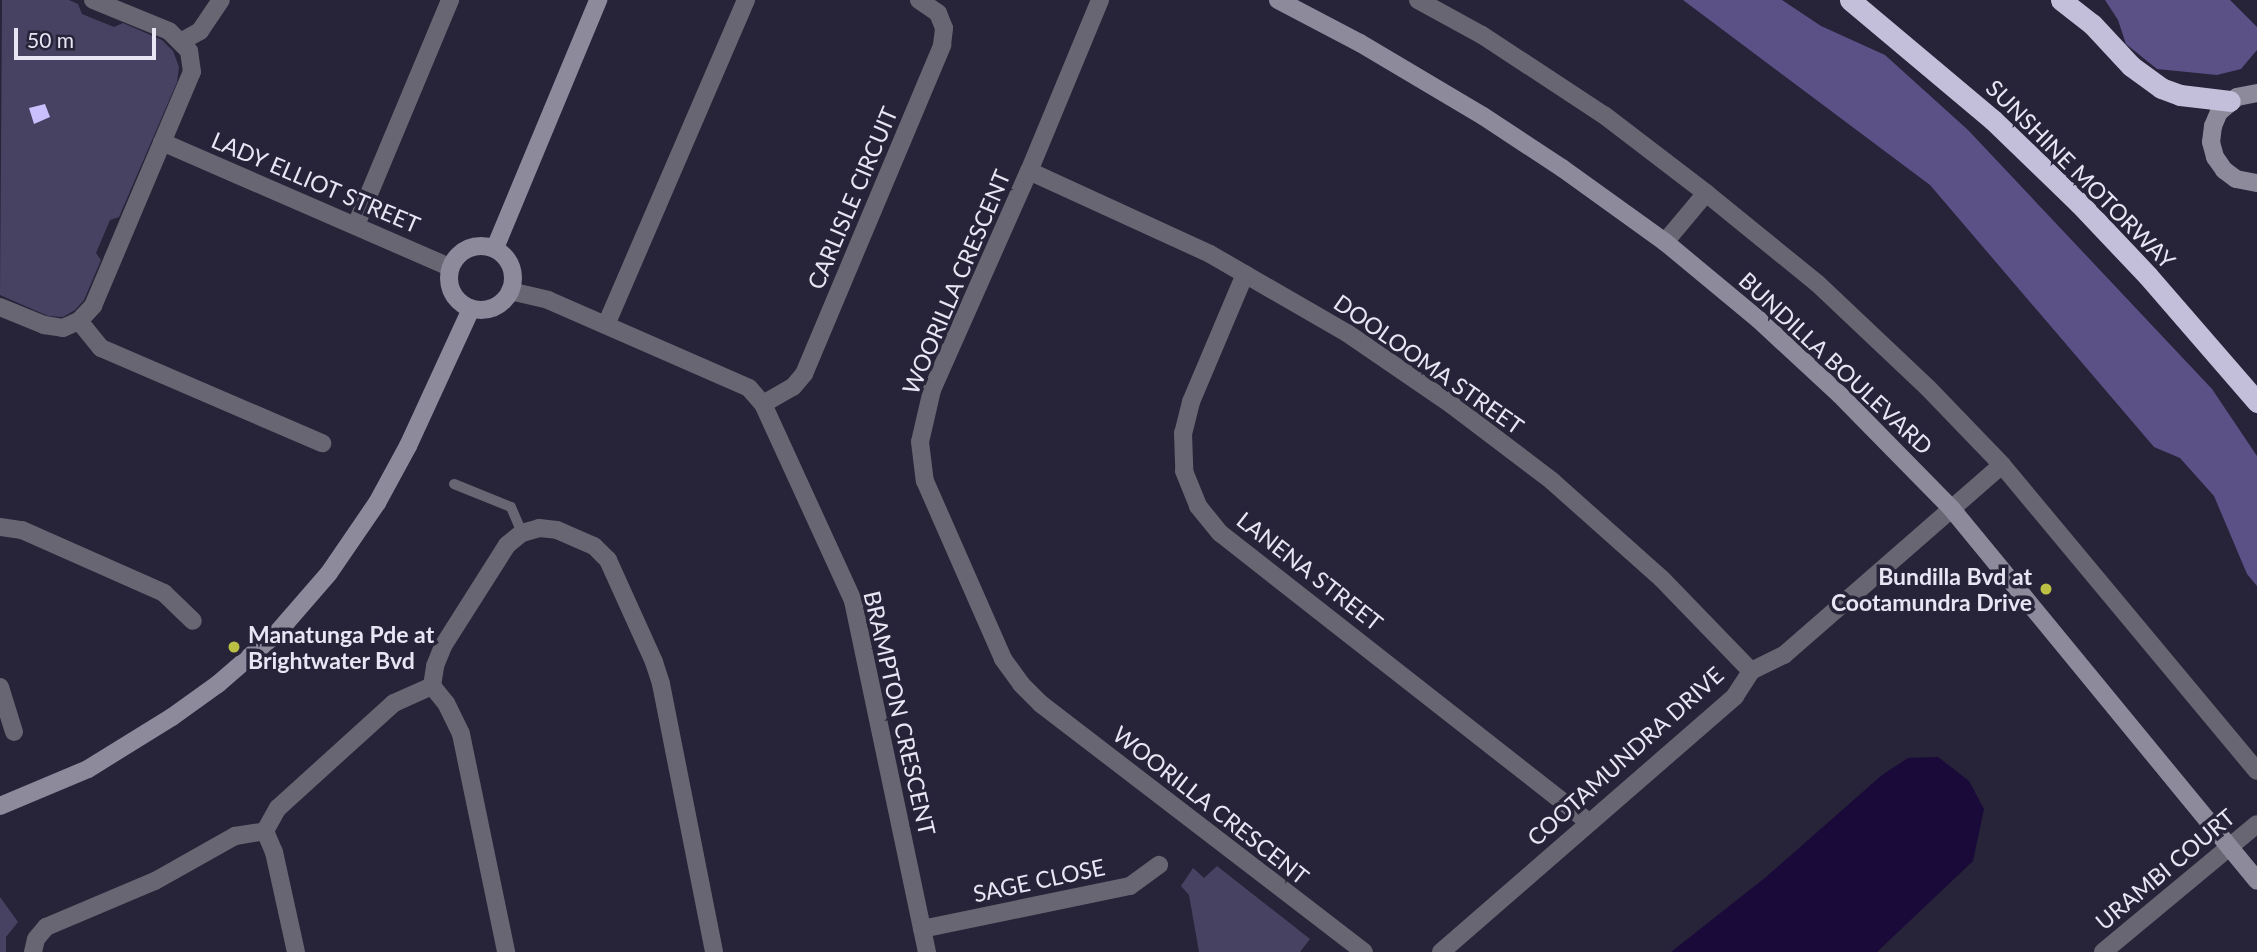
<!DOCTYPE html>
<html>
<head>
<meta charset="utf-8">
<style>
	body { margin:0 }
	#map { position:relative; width:2257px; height:952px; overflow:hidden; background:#272339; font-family:Lato,sans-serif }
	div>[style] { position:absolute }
	.green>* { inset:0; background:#474261 }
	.forest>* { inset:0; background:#5c5187 }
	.water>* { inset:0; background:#190a39 }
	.building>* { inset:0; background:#c9c0fd }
	.lane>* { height:10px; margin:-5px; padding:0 5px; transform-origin:5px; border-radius:5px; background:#686672 }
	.street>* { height:18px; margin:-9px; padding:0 9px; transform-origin:9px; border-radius:9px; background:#686672 }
	.secondary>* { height:18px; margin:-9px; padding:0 9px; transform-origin:9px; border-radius:9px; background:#8d8a9c }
	.secondary>.ring { margin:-9px; padding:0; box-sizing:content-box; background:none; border:18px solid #8d8a9c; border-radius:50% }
	.highway>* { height:21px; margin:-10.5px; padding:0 10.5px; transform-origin:10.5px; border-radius:10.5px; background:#c3bfdb }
	.dots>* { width:19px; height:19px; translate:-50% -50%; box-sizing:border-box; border:4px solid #272339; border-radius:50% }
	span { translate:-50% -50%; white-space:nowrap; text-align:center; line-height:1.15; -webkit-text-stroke:7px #272339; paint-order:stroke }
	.street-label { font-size:23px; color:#e8e6f4 }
	.poi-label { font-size:23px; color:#e8e6f4; font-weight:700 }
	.right { translate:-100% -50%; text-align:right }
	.left { translate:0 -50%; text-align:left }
	.scale { position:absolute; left:14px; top:28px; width:142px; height:32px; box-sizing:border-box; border:4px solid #e8e6f4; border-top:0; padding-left:9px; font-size:21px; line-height:24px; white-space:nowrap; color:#e8e6f4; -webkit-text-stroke:5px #272339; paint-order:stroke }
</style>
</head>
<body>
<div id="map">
	<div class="green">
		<div style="clip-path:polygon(2px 0,69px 0,78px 4px,82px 14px,114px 27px,123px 23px,162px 40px,173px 51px,179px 67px,177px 82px,119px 217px,110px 220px,96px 253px,101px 260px,84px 300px,75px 310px,63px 317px,48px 316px,0 295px)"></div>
		<div style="clip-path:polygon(1217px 866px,1310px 939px,1300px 952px,1199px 952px,1189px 895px,1181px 886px,1193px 868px,1204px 878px)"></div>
		<div style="clip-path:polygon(0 897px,18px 922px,6px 937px,6px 952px,0 952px)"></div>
	</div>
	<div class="forest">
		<div style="clip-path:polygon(1683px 0,1782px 0,1821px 26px,1885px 55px,1968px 130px,2212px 389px,2257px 456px,2257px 586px,2247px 574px,2214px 496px,2180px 458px,2154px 447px,1930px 185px)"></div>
		<div style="clip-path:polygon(2105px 0,2230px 0,2257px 27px,2257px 50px,2241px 69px,2217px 75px,2157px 69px,2126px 44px,2118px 20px)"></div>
	</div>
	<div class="water">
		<div style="clip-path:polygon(1938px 757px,1969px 781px,1984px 809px,1973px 861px,1877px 952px,1671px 952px,1766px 877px,1882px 775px,1908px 758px)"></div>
	</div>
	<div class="building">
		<div style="clip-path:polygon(45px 104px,50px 117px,34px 124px,29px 108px)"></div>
	</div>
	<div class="lane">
		<div style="left:454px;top:484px;width:61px;rotate:22deg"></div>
		<div style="left:511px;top:507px;width:28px;rotate:67deg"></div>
	</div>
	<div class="street">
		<div style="left:1100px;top:0;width:185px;rotate:112.5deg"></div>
		<div style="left:1029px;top:171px;width:240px;rotate:113.9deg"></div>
		<div style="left:932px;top:390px;width:53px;rotate:103deg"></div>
		<div style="left:920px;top:442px;width:39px;rotate:83deg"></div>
		<div style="left:925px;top:481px;width:194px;rotate:66.3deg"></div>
		<div style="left:1003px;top:659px;width:31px;rotate:54deg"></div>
		<div style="left:1021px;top:684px;width:28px;rotate:45deg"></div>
		<div style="left:1041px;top:704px;width:407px;rotate:37.5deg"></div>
		<div style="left:1418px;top:0;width:73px;rotate:28.7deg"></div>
		<div style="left:1482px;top:35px;width:146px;rotate:33.3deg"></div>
		<div style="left:1604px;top:115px;width:128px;rotate:37.4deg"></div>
		<div style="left:1706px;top:193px;width:144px;rotate:39.1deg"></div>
		<div style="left:1818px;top:284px;width:151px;rotate:43.4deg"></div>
		<div style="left:1928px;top:388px;width:107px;rotate:46.1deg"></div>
		<div style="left:2002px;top:465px;width:398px;rotate:50.2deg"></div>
		<div style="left:182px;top:41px;width:21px;rotate:-29deg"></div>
		<div style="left:200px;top:31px;width:37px;rotate:-56deg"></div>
		<div style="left:162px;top:142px;width:314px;rotate:23.5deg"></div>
		<div style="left:1029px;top:171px;width:199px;rotate:24.6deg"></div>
		<div style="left:1210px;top:254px;width:158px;rotate:30deg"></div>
		<div style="left:1347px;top:333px;width:127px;rotate:34.4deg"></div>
		<div style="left:1452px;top:405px;width:126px;rotate:37.2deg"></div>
		<div style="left:1552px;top:481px;width:146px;rotate:41.7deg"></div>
		<div style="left:1661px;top:578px;width:129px;rotate:45.9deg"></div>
		<div style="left:356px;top:225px;width:244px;rotate:-67.3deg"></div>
		<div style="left:1665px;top:242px;width:64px;rotate:-50.1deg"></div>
		<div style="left:1245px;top:274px;width:139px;rotate:112.9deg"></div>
		<div style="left:1191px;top:402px;width:32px;rotate:104deg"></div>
		<div style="left:1183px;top:433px;width:38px;rotate:88deg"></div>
		<div style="left:1184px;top:471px;width:38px;rotate:68deg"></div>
		<div style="left:1198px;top:506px;width:35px;rotate:51deg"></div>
		<div style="left:1220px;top:533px;width:469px;rotate:38.1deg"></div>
		<div style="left:510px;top:291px;width:39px;rotate:13deg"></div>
		<div style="left:548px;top:300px;width:219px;rotate:23.6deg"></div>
		<div style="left:749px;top:388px;width:21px;rotate:49deg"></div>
		<div style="left:763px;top:404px;width:217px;rotate:65.4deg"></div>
		<div style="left:853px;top:601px;width:359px;rotate:78.1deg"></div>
		<div style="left:0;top:307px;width:48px;rotate:22.2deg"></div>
		<div style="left:44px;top:325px;width:19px;rotate:9deg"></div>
		<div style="left:63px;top:328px;width:17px;rotate:-24deg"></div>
		<div style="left:79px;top:321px;width:21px;rotate:-47deg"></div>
		<div style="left:93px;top:306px;width:254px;rotate:-67.1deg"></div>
		<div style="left:192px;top:72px;width:21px;rotate:-98deg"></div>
		<div style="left:189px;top:51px;width:28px;rotate:-135deg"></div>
		<div style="left:169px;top:31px;width:82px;rotate:-157.8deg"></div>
		<div style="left:79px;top:321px;width:35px;rotate:51deg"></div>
		<div style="left:101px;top:348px;width:241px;rotate:23.3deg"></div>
		<div style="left:606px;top:325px;width:354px;rotate:-66.7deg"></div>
		<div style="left:763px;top:404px;width:34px;rotate:-30deg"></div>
		<div style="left:793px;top:387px;width:17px;rotate:-50deg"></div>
		<div style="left:804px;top:374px;width:357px;rotate:-67.2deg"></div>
		<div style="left:942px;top:45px;width:17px;rotate:-83deg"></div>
		<div style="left:944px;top:28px;width:16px;rotate:-112deg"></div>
		<div style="left:938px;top:13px;width:23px;rotate:-146deg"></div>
		<div style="left:0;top:527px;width:22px;rotate:8deg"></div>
		<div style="left:22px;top:530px;width:155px;rotate:23.9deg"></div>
		<div style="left:164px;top:593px;width:40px;rotate:44deg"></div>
		<div style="left:432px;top:686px;width:20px;rotate:-81deg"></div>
		<div style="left:435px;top:666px;width:22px;rotate:-68deg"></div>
		<div style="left:443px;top:646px;width:120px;rotate:-57.6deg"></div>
		<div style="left:507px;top:545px;width:19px;rotate:-39deg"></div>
		<div style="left:522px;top:533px;width:18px;rotate:-16deg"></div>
		<div style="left:539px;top:528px;width:18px;rotate:6deg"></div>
		<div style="left:557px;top:530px;width:40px;rotate:23.4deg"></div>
		<div style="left:594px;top:546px;width:20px;rotate:45deg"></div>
		<div style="left:608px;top:560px;width:112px;rotate:65.7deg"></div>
		<div style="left:654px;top:662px;width:23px;rotate:72deg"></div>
		<div style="left:661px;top:684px;width:273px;rotate:78.8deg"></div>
		<div style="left:432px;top:686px;width:22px;rotate:51deg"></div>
		<div style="left:446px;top:703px;width:34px;rotate:64deg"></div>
		<div style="left:461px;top:734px;width:223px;rotate:78.3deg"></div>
		<div style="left:0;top:687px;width:47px;rotate:72.7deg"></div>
		<div style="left:265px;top:831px;width:23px;rotate:67deg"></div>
		<div style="left:274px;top:852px;width:102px;rotate:77.6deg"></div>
		<div style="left:922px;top:929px;width:212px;rotate:-11.7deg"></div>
		<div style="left:1130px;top:886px;width:36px;rotate:-36deg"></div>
		<div style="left:33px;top:952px;width:13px;rotate:-77deg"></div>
		<div style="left:36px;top:939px;width:16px;rotate:-50deg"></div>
		<div style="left:46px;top:927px;width:118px;rotate:-22.9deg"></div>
		<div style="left:155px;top:881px;width:92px;rotate:-29.4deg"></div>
		<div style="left:235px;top:836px;width:30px;rotate:-9deg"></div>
		<div style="left:265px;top:831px;width:26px;rotate:-61deg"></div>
		<div style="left:278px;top:808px;width:156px;rotate:-42.2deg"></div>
		<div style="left:394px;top:703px;width:42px;rotate:-24.1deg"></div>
		<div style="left:1441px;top:952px;width:390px;rotate:-41deg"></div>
		<div style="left:1735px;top:696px;width:30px;rotate:-57deg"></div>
		<div style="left:1751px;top:671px;width:37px;rotate:-26deg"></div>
		<div style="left:1784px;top:655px;width:289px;rotate:-41.1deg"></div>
		<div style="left:2103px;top:952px;width:200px;rotate:-39.7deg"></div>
	</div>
	<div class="secondary">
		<div style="left:1278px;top:0;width:93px;rotate:27.7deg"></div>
		<div style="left:1360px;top:43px;width:143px;rotate:30.7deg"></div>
		<div style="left:1483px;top:116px;width:95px;rotate:33.4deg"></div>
		<div style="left:1562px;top:168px;width:127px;rotate:35.7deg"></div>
		<div style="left:1665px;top:242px;width:122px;rotate:39.7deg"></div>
		<div style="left:1759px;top:320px;width:110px;rotate:42.8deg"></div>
		<div style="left:1840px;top:395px;width:158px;rotate:45.5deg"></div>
		<div style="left:1951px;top:508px;width:482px;rotate:50.6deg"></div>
		<div style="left:2257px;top:93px;width:20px;rotate:169deg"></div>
		<div style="left:2237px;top:97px;width:23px;rotate:140deg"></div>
		<div style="left:2219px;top:112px;width:15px;rotate:113deg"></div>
		<div style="left:2213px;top:126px;width:16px;rotate:97deg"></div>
		<div style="left:2211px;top:142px;width:16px;rotate:75deg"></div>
		<div style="left:2215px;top:157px;width:16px;rotate:55deg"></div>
		<div style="left:2224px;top:170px;width:15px;rotate:37deg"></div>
		<div style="left:2236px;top:179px;width:21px;rotate:11deg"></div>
		<div class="ring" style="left:449px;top:246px;width:46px;height:46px"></div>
		<div style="left:495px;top:248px;width:269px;rotate:-67.4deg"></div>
		<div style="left:0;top:806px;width:95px;rotate:-22.8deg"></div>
		<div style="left:88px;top:769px;width:99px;rotate:-31.8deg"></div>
		<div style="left:172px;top:717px;width:57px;rotate:-35.7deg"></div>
		<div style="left:218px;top:684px;width:78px;rotate:-40.8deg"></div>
		<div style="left:277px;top:633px;width:79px;rotate:-49.1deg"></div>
		<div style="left:329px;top:573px;width:85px;rotate:-55.6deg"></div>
		<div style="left:377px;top:503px;width:65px;rotate:-61.5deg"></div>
		<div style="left:408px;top:446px;width:151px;rotate:-65.3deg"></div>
	</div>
	<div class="highway">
		<div style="left:1850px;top:0;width:187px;rotate:40deg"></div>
		<div style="left:1993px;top:120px;width:120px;rotate:44deg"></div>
		<div style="left:2079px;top:203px;width:100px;rotate:46.6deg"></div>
		<div style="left:2148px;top:276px;width:167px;rotate:49.1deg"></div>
		<div style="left:2061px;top:0;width:39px;rotate:38deg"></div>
		<div style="left:2092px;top:24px;width:57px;rotate:47.1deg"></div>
		<div style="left:2131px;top:66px;width:37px;rotate:36deg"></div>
		<div style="left:2161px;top:88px;width:20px;rotate:20deg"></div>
		<div style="left:2180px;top:95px;width:50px;rotate:6.8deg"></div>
	</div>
	<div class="dots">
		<div style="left:2046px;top:589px;background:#bbc045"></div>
		<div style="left:234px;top:647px;background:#bbc045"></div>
	</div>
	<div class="street-label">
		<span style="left:2081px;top:174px;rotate:45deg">SUNSHINE MOTORWAY</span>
		<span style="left:316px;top:182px;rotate:23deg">LADY ELLIOT STREET</span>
		<span style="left:852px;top:198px;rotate:-67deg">CARLISLE CIRCUIT</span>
		<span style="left:956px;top:282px;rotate:-67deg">WOORILLA CRESCENT</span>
		<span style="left:1836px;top:363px;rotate:43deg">BUNDILLA BOULEVARD</span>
		<span style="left:1429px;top:364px;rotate:35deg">DOOLOOMA STREET</span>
		<span style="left:1310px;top:571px;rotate:38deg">LANENA STREET</span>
		<span style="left:900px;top:713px;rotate:77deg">BRAMPTON CRESCENT</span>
		<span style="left:1625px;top:756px;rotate:-42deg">COOTAMUNDRA DRIVE</span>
		<span style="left:1211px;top:805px;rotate:38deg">WOORILLA CRESCENT</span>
		<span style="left:2165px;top:869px;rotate:-40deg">URAMBI COURT</span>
		<span style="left:1039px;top:880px;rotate:-12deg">SAGE CLOSE</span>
	</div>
	<div class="poi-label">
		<span class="right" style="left:2032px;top:589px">Bundilla Bvd at<br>Cootamundra Drive</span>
		<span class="left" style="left:248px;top:647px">Manatunga Pde at<br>Brightwater Bvd</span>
	</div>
	<div class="scale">50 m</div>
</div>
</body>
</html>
